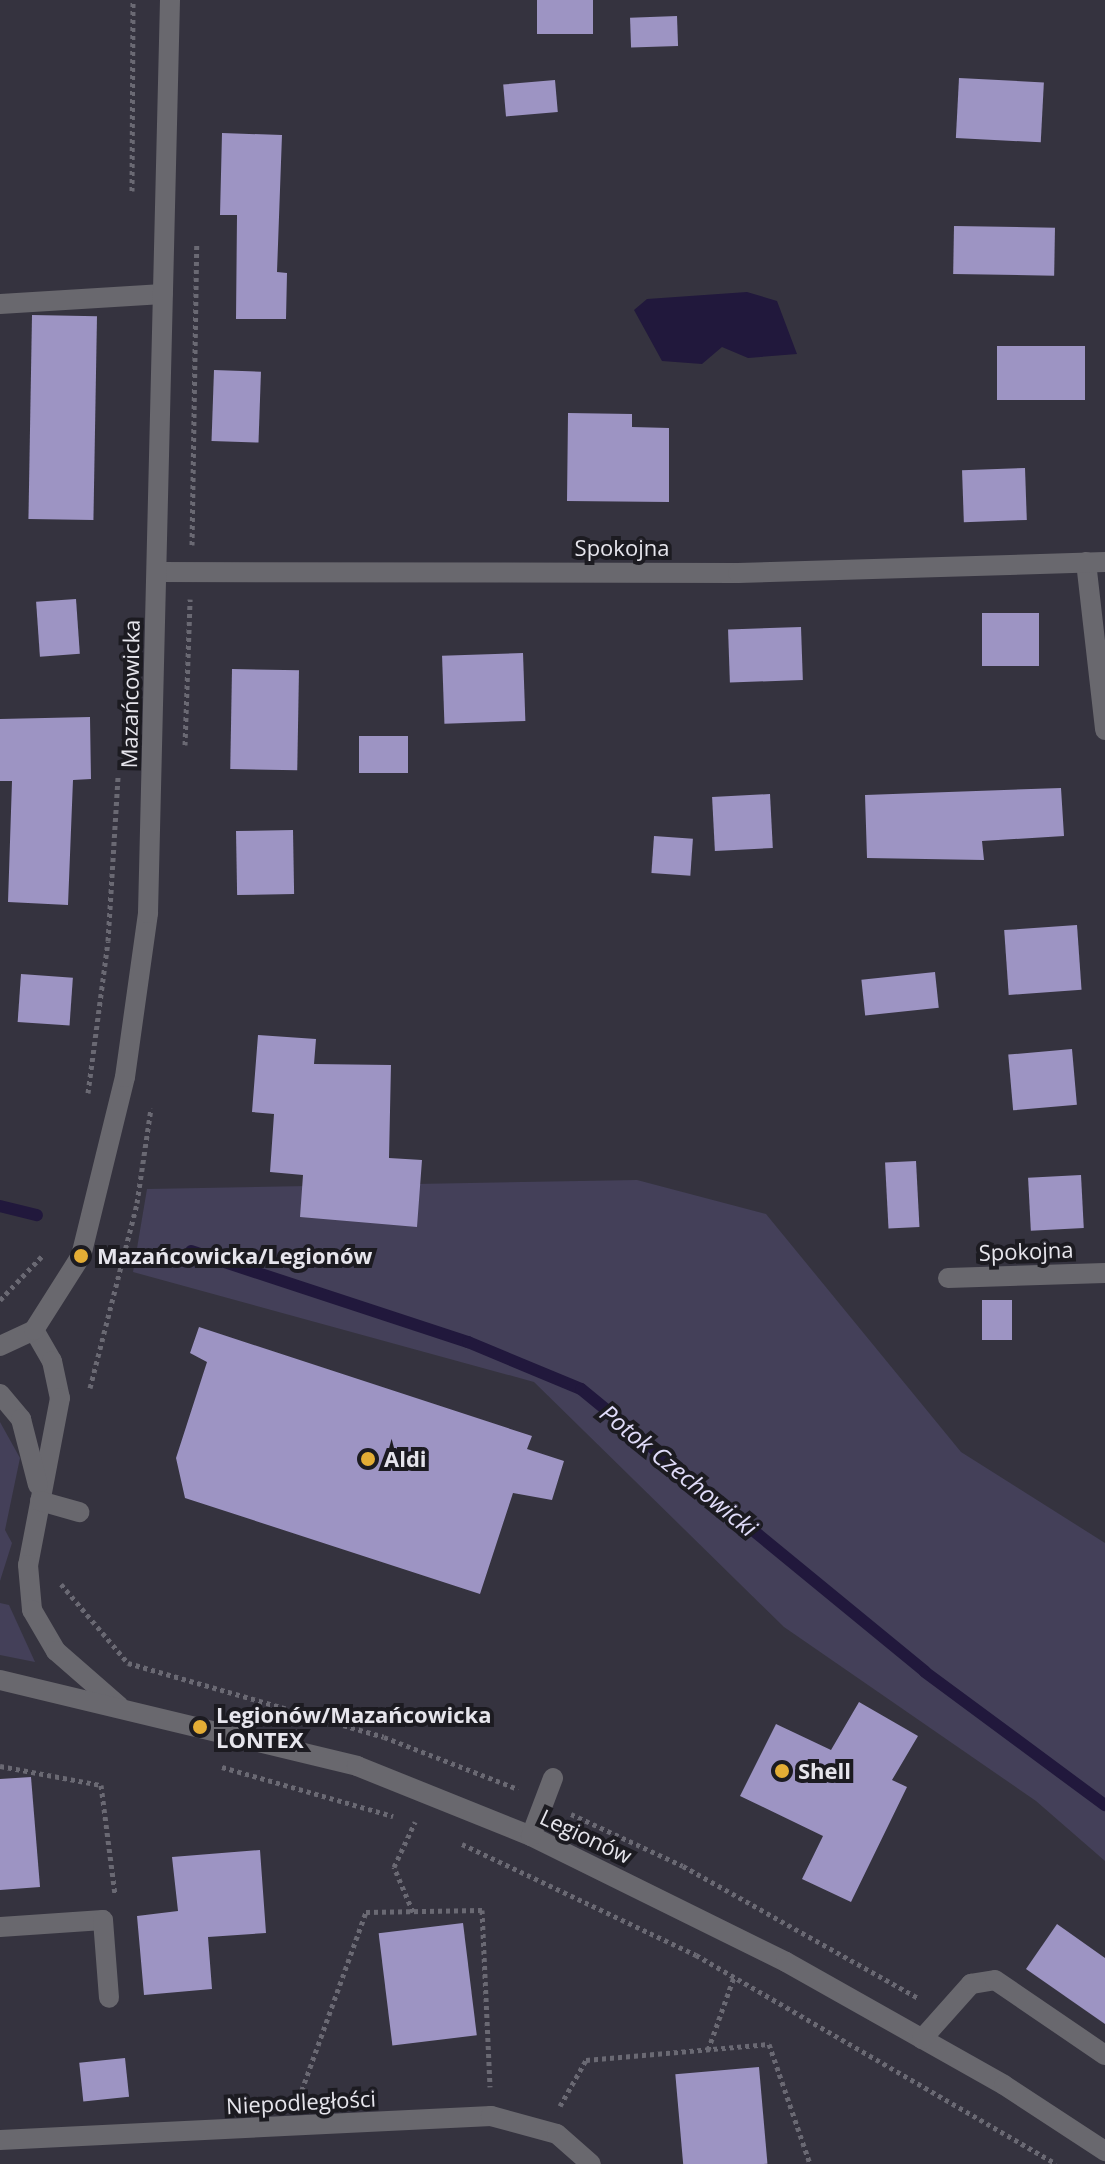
<!DOCTYPE html>
<html>
<head>
<meta charset="utf-8">
<style>
	body { margin:0 }
	#map { position:relative; width:1105px; height:2164px; overflow:hidden; background:#35333f; font-family:"Open Sans",sans-serif }
	div>[style] { position:absolute }
	.green>* { inset:0; background:#444059 }
	.water>* { inset:0; background:#21183c }
	.stream>* { height:12px; margin:-6px; padding:0 6px; transform-origin:6px; border-radius:6px; background:#21183c }
	.building>* { inset:0; background:#9d94c3; transform-origin:0 0 }
	.path>* { height:5px; margin-top:-2.5px; transform-origin:0; background:repeating-linear-gradient(90deg,#6a6973 0 4px,transparent 0 8px) }
	.minor>* { height:20px; margin:-10px; padding:0 10px; transform-origin:10px; border-radius:10px; background:#69686e }
	.dots>* { width:22px; height:22px; translate:-50% -50%; box-sizing:border-box; border:4px solid #1c1b21; border-radius:50% }
	span { translate:-50% -50%; white-space:nowrap; text-align:center; line-height:1.15; -webkit-text-stroke:8px #1c1b21; paint-order:stroke }
	.street-label { font-size:22px; color:#e6e5ec }
	.poi-label { font-size:22px; color:#e6e5ec; font-weight:700 }
	.left { translate:0 -50%; text-align:left }
	.water-label { font-size:24px; color:#e0dcf9; font-style:italic }
</style>
</head>
<body>
<div id="map">
	<div class="green">
		<div style="clip-path:polygon(637px 1180px,766px 1214px,961px 1452px,1105px 1543px,1105px 1861px,1036px 1801px,784px 1627px,534px 1382px,133px 1272px,147px 1189px)"></div>
		<div style="clip-path:polygon(0 1422px,20px 1458px,5px 1530px,12px 1543px,0 1581px)"></div>
		<div style="clip-path:polygon(0 1603px,9px 1605px,35px 1662px,0 1655px)"></div>
	</div>
	<div class="water">
		<div style="clip-path:polygon(747px 292px,777px 301px,797px 354px,748px 358px,722px 347px,702px 364px,662px 361px,634px 310px,647px 299px)"></div>
	</div>
	<div class="stream">
		<div style="left:0;top:1206px;width:38px;rotate:14deg"></div>
		<div style="left:191px;top:1251px;width:292px;rotate:18.2deg"></div>
		<div style="left:468px;top:1342px;width:122px;rotate:22.6deg"></div>
		<div style="left:581px;top:1389px;width:445px;rotate:39.4deg"></div>
		<div style="left:925px;top:1672px;width:224px;rotate:36.5deg"></div>
	</div>
	<div class="building">
		<div style="left:537px;top:0;width:56px;height:34px"></div>
		<div style="left:677px;top:16px;width:30px;height:47px;rotate:88deg"></div>
		<div style="left:959px;top:78px;width:85px;height:60px;rotate:3deg"></div>
		<div style="left:555px;top:80px;width:32px;height:52px;rotate:85deg"></div>
		<div style="clip-path:polygon(222px 133px,282px 135px,277px 272px,287px 273px,286px 319px,236px 319px,237px 215px,220px 215px)"></div>
		<div style="left:954px;top:226px;width:101px;height:48px;rotate:1deg"></div>
		<div style="left:32px;top:315px;width:65px;height:204px;rotate:1deg"></div>
		<div style="left:997px;top:346px;width:88px;height:54px"></div>
		<div style="left:214px;top:370px;width:47px;height:71px;rotate:2deg"></div>
		<div style="clip-path:polygon(568px 413px,632px 414px,632px 427px,669px 428px,669px 502px,567px 501px)"></div>
		<div style="left:1025px;top:468px;width:52px;height:63px;rotate:88deg"></div>
		<div style="left:76px;top:599px;width:55px;height:40px;rotate:86deg"></div>
		<div style="left:982px;top:613px;width:57px;height:53px"></div>
		<div style="left:801px;top:627px;width:53px;height:73px;rotate:88deg"></div>
		<div style="left:523px;top:653px;width:68px;height:81px;rotate:88deg"></div>
		<div style="left:232px;top:669px;width:67px;height:100px;rotate:1deg"></div>
		<div style="clip-path:polygon(90px 717px,91px 779px,73px 780px,68px 905px,8px 902px,12px 781px,0 781px,0 719px)"></div>
		<div style="left:359px;top:736px;width:49px;height:37px"></div>
		<div style="clip-path:polygon(1061px 788px,1064px 836px,982px 841px,984px 860px,867px 858px,865px 795px)"></div>
		<div style="left:770px;top:794px;width:54px;height:58px;rotate:87deg"></div>
		<div style="left:293px;top:830px;width:64px;height:57px;rotate:89deg"></div>
		<div style="left:654px;top:836px;width:39px;height:37px;rotate:4deg"></div>
		<div style="left:1077px;top:925px;width:65px;height:73px;rotate:86deg"></div>
		<div style="left:935px;top:972px;width:36px;height:74px;rotate:84deg"></div>
		<div style="left:21px;top:974px;width:52px;height:48px;rotate:4deg"></div>
		<div style="clip-path:polygon(258px 1035px,316px 1039px,314px 1064px,391px 1065px,389px 1158px,422px 1160px,417px 1227px,300px 1217px,303px 1175px,270px 1172px,274px 1114px,252px 1112px)"></div>
		<div style="left:1072px;top:1049px;width:56px;height:64px;rotate:85deg"></div>
		<div style="left:916px;top:1161px;width:66px;height:31px;rotate:87deg"></div>
		<div style="left:1081px;top:1175px;width:53px;height:53px;rotate:87deg"></div>
		<div style="left:982px;top:1300px;width:30px;height:40px"></div>
		<div style="clip-path:polygon(199px 1327px,532px 1436px,527px 1449px,564px 1461px,552px 1500px,513px 1493px,480px 1594px,185px 1498px,176px 1458px,207px 1362px,190px 1353px)"></div>
		<div style="clip-path:polygon(859px 1702px,918px 1736px,892px 1780px,907px 1787px,851px 1902px,802px 1879px,823px 1836px,740px 1796px,776px 1724px,831px 1750px)"></div>
		<div style="clip-path:polygon(31px 1777px,40px 1887px,0 1890px,0 1779px)"></div>
		<div style="clip-path:polygon(260px 1850px,266px 1933px,208px 1937px,212px 1989px,144px 1995px,137px 1916px,178px 1911px,172px 1857px)"></div>
		<div style="left:463px;top:1923px;width:113px;height:85px;rotate:83deg"></div>
		<div style="clip-path:polygon(1057px 1924px,1105px 1958px,1105px 2024px,1026px 1969px)"></div>
		<div style="left:125px;top:2058px;width:39px;height:46px;rotate:84deg"></div>
		<div style="left:759px;top:2067px;width:97px;height:84px;rotate:85deg"></div>
	</div>
	<div class="path">
		<div style="left:132px;top:191px;width:191px;rotate:-89.7deg"></div>
		<div style="left:192px;top:545px;width:302px;rotate:-89.1deg"></div>
		<div style="left:185px;top:745px;width:146px;rotate:-88deg"></div>
		<div style="left:88px;top:1093px;width:153px;rotate:-82.5deg"></div>
		<div style="left:108px;top:941px;width:165px;rotate:-86.5deg"></div>
		<div style="left:0;top:1300px;width:62px;rotate:-46.3deg"></div>
		<div style="left:90px;top:1388px;width:191px;rotate:-75.7deg"></div>
		<div style="left:137px;top:1203px;width:96px;rotate:-81.6deg"></div>
		<div style="left:61px;top:1584px;width:104px;rotate:49.7deg"></div>
		<div style="left:128px;top:1663px;width:266px;rotate:16.1deg"></div>
		<div style="left:384px;top:1737px;width:144px;rotate:21.2deg"></div>
		<div style="left:0;top:1766px;width:103px;rotate:10.7deg"></div>
		<div style="left:101px;top:1785px;width:111px;rotate:82.7deg"></div>
		<div style="left:222px;top:1767px;width:178px;rotate:16deg"></div>
		<div style="left:571px;top:1814px;width:123px;rotate:24.9deg"></div>
		<div style="left:683px;top:1866px;width:270px;rotate:29.3deg"></div>
		<div style="left:462px;top:1844px;width:259px;rotate:25.4deg"></div>
		<div style="left:696px;top:1955px;width:416px;rotate:30.1deg"></div>
		<div style="left:413px;top:1912px;width:49px;rotate:-112.9deg"></div>
		<div style="left:394px;top:1867px;width:50px;rotate:-65deg"></div>
		<div style="left:708px;top:2050px;width:77px;rotate:-70.4deg"></div>
		<div style="left:299px;top:2098px;width:198px;rotate:-70.2deg"></div>
		<div style="left:366px;top:1912px;width:116px;rotate:-1deg"></div>
		<div style="left:482px;top:1910px;width:177px;rotate:87.4deg"></div>
		<div style="left:560px;top:2106px;width:53px;rotate:-60.5deg"></div>
		<div style="left:586px;top:2060px;width:184px;rotate:-5deg"></div>
		<div style="left:769px;top:2044px;width:127px;rotate:71.1deg"></div>
	</div>
	<div class="minor">
		<div style="left:0;top:304px;width:163px;rotate:-3.5deg"></div>
		<div style="left:1086px;top:562px;width:169px;rotate:83.5deg"></div>
		<div style="left:157px;top:572px;width:581px;rotate:0.1deg"></div>
		<div style="left:738px;top:573px;width:367px;rotate:-1.7deg"></div>
		<div style="left:948px;top:1278px;width:157px;rotate:-1.8deg"></div>
		<div style="left:34px;top:1330px;width:36px;rotate:60deg"></div>
		<div style="left:52px;top:1361px;width:38px;rotate:78deg"></div>
		<div style="left:60px;top:1398px;width:170px;rotate:100.8deg"></div>
		<div style="left:28px;top:1565px;width:45px;rotate:84.9deg"></div>
		<div style="left:32px;top:1610px;width:48px;rotate:59.7deg"></div>
		<div style="left:56px;top:1651px;width:84px;rotate:41.1deg"></div>
		<div style="left:0;top:1346px;width:38px;rotate:-25deg"></div>
		<div style="left:34px;top:1330px;width:88px;rotate:-57.6deg"></div>
		<div style="left:81px;top:1256px;width:184px;rotate:-76.2deg"></div>
		<div style="left:125px;top:1077px;width:166px;rotate:-82deg"></div>
		<div style="left:148px;top:913px;width:913px;rotate:-88.62deg"></div>
		<div style="left:0;top:1394px;width:33px;rotate:50deg"></div>
		<div style="left:21px;top:1419px;width:68px;rotate:75.6deg"></div>
		<div style="left:40px;top:1501px;width:41px;rotate:15.8deg"></div>
		<div style="left:0;top:1680px;width:367px;rotate:13.5deg"></div>
		<div style="left:357px;top:1766px;width:188px;rotate:21.9deg"></div>
		<div style="left:531px;top:1836px;width:284px;rotate:26.3deg"></div>
		<div style="left:786px;top:1962px;width:250px;rotate:29.4deg"></div>
		<div style="left:1004px;top:2085px;width:121px;rotate:33.2deg"></div>
		<div style="left:531px;top:1836px;width:62px;rotate:-69.2deg"></div>
		<div style="left:0;top:1927px;width:103px;rotate:-3.9deg"></div>
		<div style="left:103px;top:1920px;width:78px;rotate:85.6deg"></div>
		<div style="left:922px;top:2039px;width:74px;rotate:-48.3deg"></div>
		<div style="left:971px;top:1984px;width:24px;rotate:-9deg"></div>
		<div style="left:995px;top:1980px;width:133px;rotate:34.3deg"></div>
		<div style="left:0;top:2140px;width:492px;rotate:-2.8deg"></div>
		<div style="left:491px;top:2116px;width:68px;rotate:15.3deg"></div>
		<div style="left:557px;top:2134px;width:45px;rotate:41.4deg"></div>
	</div>
	<div class="dots">
		<div style="left:81px;top:1256px;background:#e4ad35"></div>
		<div style="left:368px;top:1459px;background:#e4ad35"></div>
		<div style="left:200px;top:1727px;background:#e4ad35"></div>
		<div style="left:782px;top:1771px;background:#e4ad35"></div>
	</div>
	<div class="street-label">
		<span style="left:622px;top:548px">Spokojna</span>
		<span style="left:130px;top:694px;rotate:-89deg">Mazańcowicka</span>
		<span style="left:1026px;top:1251px;rotate:-2deg">Spokojna</span>
		<span style="left:586px;top:1836px;rotate:25deg">Legionów</span>
		<span style="left:301px;top:2102px;rotate:-3deg">Niepodległości</span>
	</div>
	<div class="poi-label">
		<span class="left" style="left:97px;top:1256px">Mazańcowicka/Legionów</span>
		<span class="left" style="left:384px;top:1459px">Aldi</span>
		<span class="left" style="left:216px;top:1727px">Legionów/Mazańcowicka<br>LONTEX</span>
		<span class="left" style="left:798px;top:1771px">Shell</span>
	</div>
	<div class="water-label">
		<span style="left:679px;top:1470px;rotate:39deg">Potok Czechowicki</span>
	</div>
</div>
</body>
</html>
